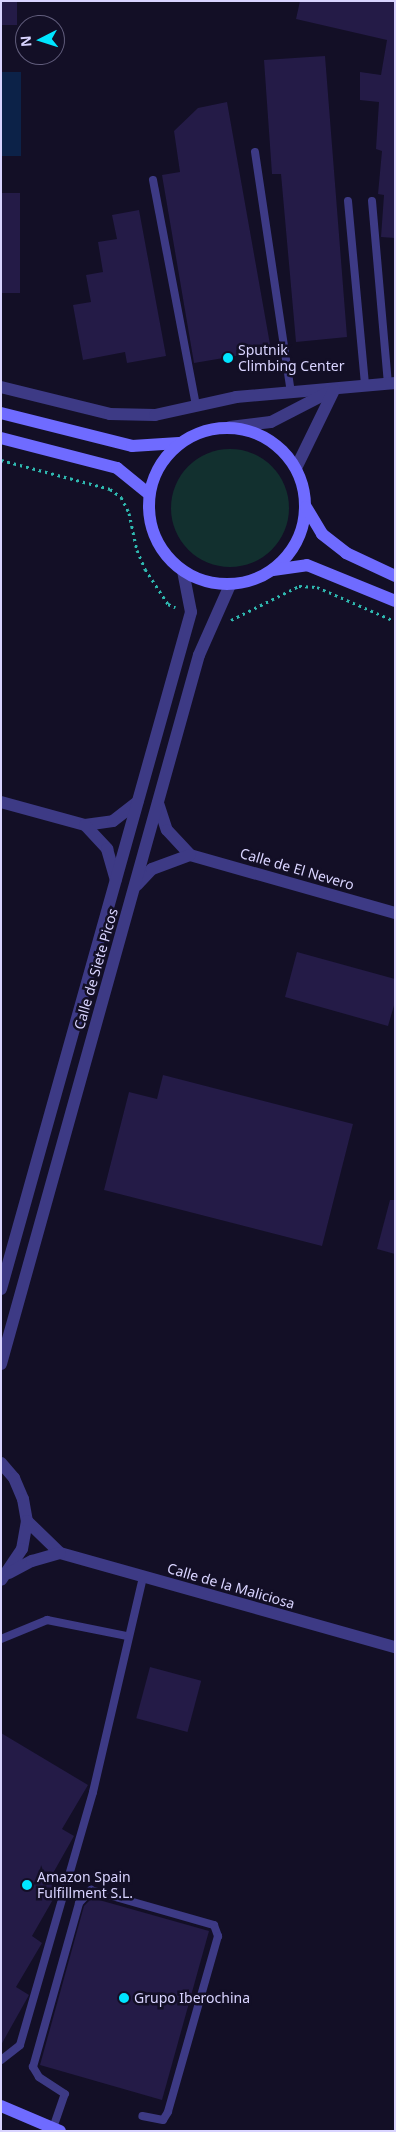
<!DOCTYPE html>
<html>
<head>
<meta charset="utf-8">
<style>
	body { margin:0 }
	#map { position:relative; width:396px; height:2132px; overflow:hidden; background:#130f26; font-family:"Noto Sans",sans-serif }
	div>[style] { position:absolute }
	.green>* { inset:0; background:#12302f }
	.round { border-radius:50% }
	.water>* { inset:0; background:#0c2248; transform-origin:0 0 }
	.building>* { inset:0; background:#241b47; transform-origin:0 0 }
	.path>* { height:3px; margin-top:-1.5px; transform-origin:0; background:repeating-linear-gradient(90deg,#2fb8b0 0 2.5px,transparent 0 6.5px) }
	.lane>* { height:8px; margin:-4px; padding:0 4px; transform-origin:4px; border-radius:4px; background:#3d3a85 }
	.street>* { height:12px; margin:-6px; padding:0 6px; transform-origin:6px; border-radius:6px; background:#3d3a85 }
	.secondary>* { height:12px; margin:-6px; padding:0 6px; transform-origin:6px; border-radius:6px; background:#6f6bff }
	.secondary>.ring { margin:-6px; padding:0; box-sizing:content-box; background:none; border:12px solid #6f6bff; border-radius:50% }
	.dots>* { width:14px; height:14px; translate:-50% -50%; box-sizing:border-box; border:2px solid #130f26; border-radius:50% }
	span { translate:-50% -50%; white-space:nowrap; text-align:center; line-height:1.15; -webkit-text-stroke:5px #130f26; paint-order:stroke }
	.poi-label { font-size:14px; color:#d9d4ff }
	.left { translate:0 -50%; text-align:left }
	.street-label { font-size:14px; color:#d9d4ff }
	.frame { position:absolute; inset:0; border:2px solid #d9d4ff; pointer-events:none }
	.north { position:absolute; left:15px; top:15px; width:50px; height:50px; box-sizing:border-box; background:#130f26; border:1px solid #625e7d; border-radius:50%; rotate:265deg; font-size:14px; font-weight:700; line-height:20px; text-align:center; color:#d9d4ff }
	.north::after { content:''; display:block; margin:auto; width:18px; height:22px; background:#00e5ff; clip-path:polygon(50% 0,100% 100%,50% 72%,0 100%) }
</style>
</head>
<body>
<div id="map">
	<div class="green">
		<div class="round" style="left:171px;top:449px;width:118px;height:118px"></div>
	</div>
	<div class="water">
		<div style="left:1px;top:72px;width:20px;height:84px"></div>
	</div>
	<div class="building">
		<div style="left:1px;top:1px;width:16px;height:24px"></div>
		<div style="clip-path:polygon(300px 1px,395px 1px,395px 238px,381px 237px,384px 195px,378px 194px,382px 151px,376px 149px,379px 102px,360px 100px,360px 72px,381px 75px,387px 40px,296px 19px)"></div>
		<div style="clip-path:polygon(325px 56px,347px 337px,296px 342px,281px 174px,272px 174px,264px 60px)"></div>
		<div style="clip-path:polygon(227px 102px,271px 350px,194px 363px,162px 175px,180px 172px,174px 131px,198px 108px)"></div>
		<div style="left:1px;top:193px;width:19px;height:100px"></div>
		<div style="clip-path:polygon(139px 210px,166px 356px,127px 363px,125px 352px,83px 360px,73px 305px,91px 302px,86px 275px,103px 272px,98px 242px,117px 239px,112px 215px)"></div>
		<div style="clip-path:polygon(297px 952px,395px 979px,395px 1002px,388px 1026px,285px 997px)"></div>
		<div style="clip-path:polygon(163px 1075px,353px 1124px,322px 1246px,104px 1190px,129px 1092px,157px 1099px)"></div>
		<div style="clip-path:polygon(390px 1200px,395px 1200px,395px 1254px,377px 1249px)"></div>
		<div style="left:150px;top:1667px;width:53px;height:53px;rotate:15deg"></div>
		<div style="clip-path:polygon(1px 1733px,88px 1785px,62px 1829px,74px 1836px,48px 1882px,59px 1889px,32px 1936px,42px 1943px,16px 1987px,29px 1995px,1px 2045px)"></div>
		<div style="clip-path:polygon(92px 1898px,209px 1931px,162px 2100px,40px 2065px,84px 1906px)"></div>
	</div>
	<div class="path">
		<div style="left:1px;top:460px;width:113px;rotate:14.9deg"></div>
		<div style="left:110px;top:489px;width:14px;rotate:36deg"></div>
		<div style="left:121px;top:497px;width:18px;rotate:63deg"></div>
		<div style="left:129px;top:513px;width:38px;rotate:78deg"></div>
		<div style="left:137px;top:550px;width:21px;rotate:67deg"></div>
		<div style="left:145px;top:569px;width:42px;rotate:56.7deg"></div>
		<div style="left:168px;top:604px;width:8px;rotate:23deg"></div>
		<div style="left:231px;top:620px;width:76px;rotate:-26.6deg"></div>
		<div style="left:299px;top:586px;width:18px;rotate:3deg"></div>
		<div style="left:317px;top:587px;width:85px;rotate:23.6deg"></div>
	</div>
	<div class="lane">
		<div style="left:255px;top:152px;width:244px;rotate:81.5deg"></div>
		<div style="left:153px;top:180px;width:230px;rotate:79.2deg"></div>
		<div style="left:348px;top:201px;width:186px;rotate:84.7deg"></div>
		<div style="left:372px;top:201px;width:184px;rotate:85deg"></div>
		<div style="left:1px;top:1639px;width:50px;rotate:-22.4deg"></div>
		<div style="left:47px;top:1620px;width:82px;rotate:11.3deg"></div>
		<div style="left:1px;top:2060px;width:24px;rotate:-38deg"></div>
		<div style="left:20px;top:2045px;width:263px;rotate:-73.9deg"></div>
		<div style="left:93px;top:1792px;width:221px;rotate:-76.9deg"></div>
		<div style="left:53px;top:2128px;width:36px;rotate:-71deg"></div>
		<div style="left:65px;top:2094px;width:31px;rotate:-147deg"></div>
		<div style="left:39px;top:2077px;width:12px;rotate:-121deg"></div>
		<div style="left:33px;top:2067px;width:170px;rotate:-74.3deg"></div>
		<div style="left:79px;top:1903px;width:18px;rotate:-47deg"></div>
		<div style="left:91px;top:1890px;width:128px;rotate:15.9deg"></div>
		<div style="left:214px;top:1925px;width:12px;rotate:70deg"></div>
		<div style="left:218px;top:1936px;width:183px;rotate:105.9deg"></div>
		<div style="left:168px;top:2112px;width:9px;rotate:122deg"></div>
		<div style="left:163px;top:2120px;width:21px;rotate:-169deg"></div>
	</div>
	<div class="street">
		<div style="left:1px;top:387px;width:112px;rotate:13.9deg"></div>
		<div style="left:110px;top:414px;width:45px;rotate:1.3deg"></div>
		<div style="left:155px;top:415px;width:83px;rotate:-12.5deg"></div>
		<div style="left:236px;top:397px;width:160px;rotate:-5deg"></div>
		<div style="left:230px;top:427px;width:41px;rotate:-7deg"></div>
		<div style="left:271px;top:422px;width:65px;rotate:-27.3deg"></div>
		<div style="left:296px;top:468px;width:87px;rotate:-64deg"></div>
		<div style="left:1px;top:802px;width:87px;rotate:15.3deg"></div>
		<div style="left:85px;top:825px;width:28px;rotate:-8deg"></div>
		<div style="left:113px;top:821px;width:31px;rotate:-38deg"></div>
		<div style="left:158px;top:803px;width:28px;rotate:72deg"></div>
		<div style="left:167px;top:830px;width:34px;rotate:47deg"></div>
		<div style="left:190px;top:855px;width:213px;rotate:15.8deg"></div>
		<div style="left:85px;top:825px;width:33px;rotate:47deg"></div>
		<div style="left:107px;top:849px;width:32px;rotate:74deg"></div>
		<div style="left:137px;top:885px;width:22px;rotate:-47deg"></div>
		<div style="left:152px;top:869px;width:40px;rotate:-20.2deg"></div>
		<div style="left:1px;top:1289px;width:703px;rotate:-74.32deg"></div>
		<div style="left:191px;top:612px;width:42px;rotate:-101deg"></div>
		<div style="left:1px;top:1364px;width:736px;rotate:-74.4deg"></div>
		<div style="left:199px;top:655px;width:77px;rotate:-66.1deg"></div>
		<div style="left:1px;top:1463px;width:20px;rotate:49deg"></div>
		<div style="left:14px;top:1478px;width:23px;rotate:67deg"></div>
		<div style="left:23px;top:1499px;width:22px;rotate:80deg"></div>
		<div style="left:27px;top:1521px;width:28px;rotate:100deg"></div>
		<div style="left:22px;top:1549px;width:37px;rotate:124deg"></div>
		<div style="left:27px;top:1521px;width:46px;rotate:44.1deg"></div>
		<div style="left:60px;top:1553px;width:348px;rotate:15.7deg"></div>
		<div style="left:9px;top:1573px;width:26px;rotate:-28deg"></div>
		<div style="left:32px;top:1561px;width:29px;rotate:-16deg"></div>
	</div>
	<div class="secondary">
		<div style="left:1px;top:413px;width:135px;rotate:14.1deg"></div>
		<div style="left:132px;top:446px;width:47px;rotate:-3.7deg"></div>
		<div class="ring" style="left:149px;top:428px;width:144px;height:144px"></div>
		<div style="left:1px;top:438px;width:120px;rotate:14.5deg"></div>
		<div style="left:117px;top:468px;width:41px;rotate:39.1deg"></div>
		<div style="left:306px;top:507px;width:31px;rotate:59deg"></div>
		<div style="left:322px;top:534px;width:31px;rotate:38deg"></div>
		<div style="left:346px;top:553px;width:54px;rotate:25.1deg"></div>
		<div style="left:273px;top:570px;width:34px;rotate:-8deg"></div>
		<div style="left:307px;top:565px;width:95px;rotate:22.2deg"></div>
		<div style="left:1px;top:2106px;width:64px;rotate:23deg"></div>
	</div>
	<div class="dots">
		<div style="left:228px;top:358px;background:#00e5ff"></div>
		<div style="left:27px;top:1885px;background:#00e5ff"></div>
		<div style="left:124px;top:1998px;background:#00e5ff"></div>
	</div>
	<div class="poi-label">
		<span class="left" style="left:238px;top:358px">Sputnik<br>Climbing Center</span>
		<span class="left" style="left:37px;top:1885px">Amazon Spain<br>Fulfillment S.L.</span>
		<span class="left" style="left:134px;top:1998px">Grupo Iberochina</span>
	</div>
	<div class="street-label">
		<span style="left:297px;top:869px;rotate:16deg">Calle de El Nevero</span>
		<span style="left:96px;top:969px;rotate:-74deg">Calle de Siete Picos</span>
		<span style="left:231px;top:1586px;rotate:16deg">Calle de la Maliciosa</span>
	</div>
	<div class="frame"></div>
	<div class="north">N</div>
</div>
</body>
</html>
